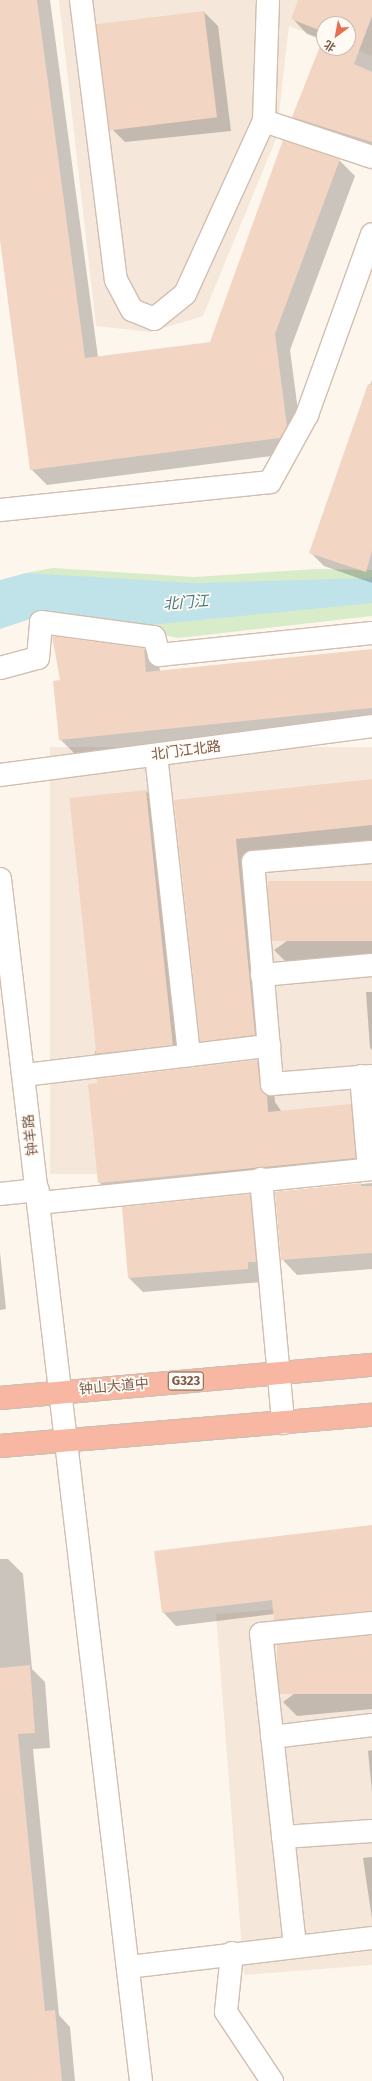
<!DOCTYPE html>
<html>
<head>
<meta charset="utf-8">
<style>
	body { margin:0 }
	#map { position:relative; width:372px; height:2081px; overflow:hidden; background:#fdf6ec; font-family:"Fira Sans","Noto Sans SC",sans-serif }
	div>[style] { position:absolute }
	.residential>* { inset:0; background:#f5e8da; transform-origin:0 0 }
	.green>* { inset:0; background:#d8ecc9 }
	.water>* { inset:0; background:#bfe3e8 }
	.shadow>* { inset:0; background:#0003 }
	.building>* { inset:0; background:#f3d5c3; transform-origin:0 0 }
	.roads { filter:drop-shadow(1px 0 #d1beb0) drop-shadow(-1px 0 #d1beb0) drop-shadow(0 1px #d1beb0) drop-shadow(0 -1px #d1beb0) }
	.minor>* { height:22px; margin:-11px; padding:0 11px; transform-origin:11px; border-radius:11px; background:#fff }
	.highway>* { height:22px; margin:-11px; padding:0 11px; transform-origin:11px; border-radius:11px; background:#f7b7a3 }
	span { translate:-50% -50%; white-space:nowrap; text-align:center; line-height:1.15; -webkit-text-stroke:3.5px #fffaf3; paint-order:stroke }
	.shield-label span { padding:1px 3px; background:#fffaf3; border:1px solid; border-radius:3px; -webkit-text-stroke-width:0 }
	.shield-label { font-size:13px; color:#7a5c4d; font-weight:700 }
	.street-label { font-size:14px; color:#7a5c4d }
	.water-label { font-size:15px; color:#437c86; font-style:italic }
	.north { position:absolute; left:316px; top:16px; width:40px; height:40px; box-sizing:border-box; background:#fffaf3; border:1px solid #cabbb1; border-radius:50%; rotate:212deg; font-size:11px; font-weight:700; line-height:16px; text-align:center; color:#7a5c4d }
	.north::after { content:''; display:block; margin:auto; width:14px; height:18px; background:#e76f51; clip-path:polygon(50% 0,100% 100%,50% 72%,0 100%) }
</style>
</head>
<body>
<div id="map">
	<div class="residential">
		<div style="clip-path:polygon(59px 0,372px 0,372px 56px,348px 47px,348px 24px,324px 24px,324px 39px,289px 26px,276px 139px,203px 316px,150px 332px,96px 326px)"></div>
		<div style="left:372px;top:747px;width:427px;height:322px;rotate:90deg"></div>
		<div style="clip-path:polygon(372px 1602px,372px 1965px,244px 1975px,216px 1614px)"></div>
	</div>
	<div class="green">
		<div style="clip-path:polygon(53px 568px,194px 577px,316px 569px,372px 570px,372px 616px,178px 638px,78px 617px,26px 573px)"></div>
	</div>
	<div class="water">
		<div style="clip-path:polygon(26px 573px,196px 583px,372px 578px,372px 603px,150px 625px,78px 617px,33px 618px,0 629px,0 580px)"></div>
	</div>
	<div class="shadow">
		<div style="clip-path:polygon(0 0,50px 0,98px 357px,211px 343px,339px 160px,355px 176px,290px 350px,302px 441px,295px 453px,47px 485px,31px 469px,0 232px)"></div>
		<div style="clip-path:polygon(evenodd,299px 0,372px 0,372px 152px,308px 132px,293px 117px,323px 40px,307px 34px,292px 18px,299px 0,324px 24px,348px 24px,348px 48px,324px 48px,324px 24px)"></div>
		<div style="clip-path:polygon(204px 12px,218px 26px,231px 131px,125px 142px,111px 128px)"></div>
		<div style="clip-path:polygon(372px 380px,372px 583px,324px 566px,310px 552px)"></div>
		<div style="clip-path:polygon(144px 649px,159px 665px,160px 671px,372px 650px,372px 725px,76px 755px,60px 739px,62px 681px)"></div>
		<div style="clip-path:polygon(372px 780px,372px 842px,251px 855px,270px 1050px,217px 1057px,201px 1041px,175px 801px)"></div>
		<div style="clip-path:polygon(146px 791px,161px 806px,190px 1060px,111px 1069px,95px 1054px)"></div>
		<div style="clip-path:polygon(372px 882px,372px 957px,290px 966px,274px 950px)"></div>
		<div style="clip-path:polygon(366px 992px,372px 992px,372px 1050px,370px 1048px)"></div>
		<div style="clip-path:polygon(257px 1061px,273px 1077px,275px 1102px,282px 1112px,351px 1105px,366px 1121px,371px 1173px,115px 1198px,99px 1182px)"></div>
		<div style="clip-path:polygon(372px 1183px,372px 1269px,297px 1275px,282px 1259px,276px 1192px)"></div>
		<div style="clip-path:polygon(249px 1195px,264px 1209px,262px 1282px,143px 1292px,129px 1278px,123px 1208px)"></div>
		<div style="clip-path:polygon(0 1252px,6px 1309px,0 1310px)"></div>
		<div style="clip-path:polygon(372px 1527px,372px 1603px,338px 1606px,340px 1628px,289px 1633px,275px 1620px,274px 1614px,176px 1626px,163px 1612px)"></div>
		<div style="clip-path:polygon(0 1559px,8px 1559px,23px 1574px,32px 1669px,45px 1682px,50px 1748px,33px 1749px,59px 2015px,70px 2027px,75px 2081px,0 2081px)"></div>
		<div style="clip-path:polygon(372px 1636px,372px 1709px,297px 1716px,283px 1702px)"></div>
		<div style="clip-path:polygon(372px 1750px,372px 1792px,368px 1751px)"></div>
		<div style="clip-path:polygon(372px 1857px,372px 1919px,363px 1858px)"></div>
	</div>
	<div class="building">
		<div style="clip-path:polygon(0 0,37px 0,85px 358px,210px 342px,283px 140px,340px 159px,275px 334px,287px 426px,280px 438px,30px 470px,0 240px)"></div>
		<div style="clip-path:polygon(298px 0,372px 0,372px 16px,354px 64px,372px 72px,372px 142px,292px 117px,324px 36px,324px 48px,348px 48px,348px 24px,324px 24px,324px 32px,291px 19px)"></div>
		<div style="left:204px;top:11px;width:107px;height:109px;rotate:83deg"></div>
		<div style="clip-path:polygon(368px 384px,372px 385px,372px 551px,366px 572px,309px 553px)"></div>
		<div style="clip-path:polygon(52px 636px,144px 648px,146px 672px,372px 649px,372px 708px,59px 740px,53px 681px,60px 680px)"></div>
		<div style="clip-path:polygon(372px 779px,372px 825px,236px 839px,255px 1035px,200px 1042px,174px 800px)"></div>
		<div style="left:146px;top:790px;width:257px;height:77px;rotate:84deg"></div>
		<div style="left:372px;top:881px;width:60px;height:104px;rotate:90deg"></div>
		<div style="clip-path:polygon(257px 1060px,260px 1085px,267px 1095px,268px 1112px,351px 1104px,356px 1158px,98px 1183px,88px 1084px,97px 1083px,97px 1079px)"></div>
		<div style="clip-path:polygon(361px 1183px,361px 1186px,372px 1186px,372px 1253px,281px 1260px,275px 1192px)"></div>
		<div style="clip-path:polygon(250px 1194px,256px 1262px,248px 1262px,248px 1269px,128px 1278px,122px 1207px)"></div>
		<div style="clip-path:polygon(372px 1525px,372px 1611px,274px 1620px,272px 1600px,162px 1613px,154px 1551px)"></div>
		<div style="left:372px;top:1636px;width:58px;height:95px;rotate:90deg"></div>
		<div style="clip-path:polygon(30px 1665px,35px 1733px,18px 1734px,45px 2011px,55px 2010px,62px 2081px,0 2081px,0 1668px)"></div>
	</div>
	<div class="roads">
		<div class="minor">
			<div style="left:81px;top:0;width:282px;rotate:82.9deg"></div>
			<div style="left:116px;top:280px;width:34px;rotate:62deg"></div>
			<div style="left:132px;top:310px;width:24px;rotate:22deg"></div>
			<div style="left:154px;top:319px;width:40px;rotate:-39deg"></div>
			<div style="left:185px;top:294px;width:190px;rotate:-65.5deg"></div>
			<div style="left:264px;top:121px;width:121px;rotate:-88.1deg"></div>
			<div style="left:264px;top:121px;width:114px;rotate:18.4deg"></div>
			<div style="left:0;top:510px;width:271px;rotate:-5.9deg"></div>
			<div style="left:270px;top:482px;width:77px;rotate:-61.1deg"></div>
			<div style="left:307px;top:415px;width:192px;rotate:-70.2deg"></div>
			<div style="left:0;top:668px;width:39px;rotate:-15deg"></div>
			<div style="left:38px;top:658px;width:36px;rotate:-85deg"></div>
			<div style="left:41px;top:622px;width:114px;rotate:7.6deg"></div>
			<div style="left:154px;top:637px;width:19px;rotate:74deg"></div>
			<div style="left:159px;top:655px;width:214px;rotate:-5.9deg"></div>
			<div style="left:156px;top:755px;width:302px;rotate:83.7deg"></div>
			<div style="left:0;top:775px;width:375px;rotate:-7.5deg"></div>
			<div style="left:372px;top:852px;width:119px;rotate:175.2deg"></div>
			<div style="left:253px;top:862px;width:223px;rotate:85.1deg"></div>
			<div style="left:272px;top:1084px;width:100px;rotate:-4.6deg"></div>
			<div style="left:0;top:879px;width:1210px;rotate:83.31deg"></div>
			<div style="left:262px;top:975px;width:110px;rotate:-5.2deg"></div>
			<div style="left:24px;top:1075px;width:247px;rotate:-6.8deg"></div>
			<div style="left:361px;top:1076px;width:93px;rotate:85.1deg"></div>
			<div style="left:261px;top:1179px;width:245px;rotate:84.8deg"></div>
			<div style="left:0;top:1194px;width:38px;rotate:-6deg"></div>
			<div style="left:39px;top:1203px;width:335px;rotate:-5.8deg"></div>
			<div style="left:272px;top:1737px;width:101px;rotate:-6.8deg"></div>
			<div style="left:283px;top:1837px;width:89px;rotate:-3.9deg"></div>
			<div style="left:295px;top:1946px;width:314px;rotate:-96.2deg"></div>
			<div style="left:261px;top:1634px;width:112px;rotate:-5.7deg"></div>
			<div style="left:232px;top:1953px;width:59px;rotate:95.8deg"></div>
			<div style="left:226px;top:2012px;width:83px;rotate:56.3deg"></div>
			<div style="left:128px;top:1967px;width:246px;rotate:-6.8deg"></div>
		</div>
		<div class="highway">
			<div style="left:0;top:1398px;width:373px;rotate:-5.1deg"></div>
			<div style="left:0;top:1446px;width:373px;rotate:-4.8deg"></div>
		</div>
	</div>
	<div class="shield-label">
		<span style="left:186px;top:1381px">G323</span>
	</div>
	<div class="street-label">
		<span style="left:186px;top:751px;rotate:-7deg">北门江北路</span>
		<span style="left:31px;top:1135px;rotate:-97deg">钟羊路</span>
		<span style="left:114px;top:1387px;rotate:-5deg">钟山大道中</span>
	</div>
	<div class="water-label">
		<span style="left:186px;top:603px;rotate:-4deg">北门江</span>
	</div>
	<div class="north">北</div>
</div>
</body>
</html>
